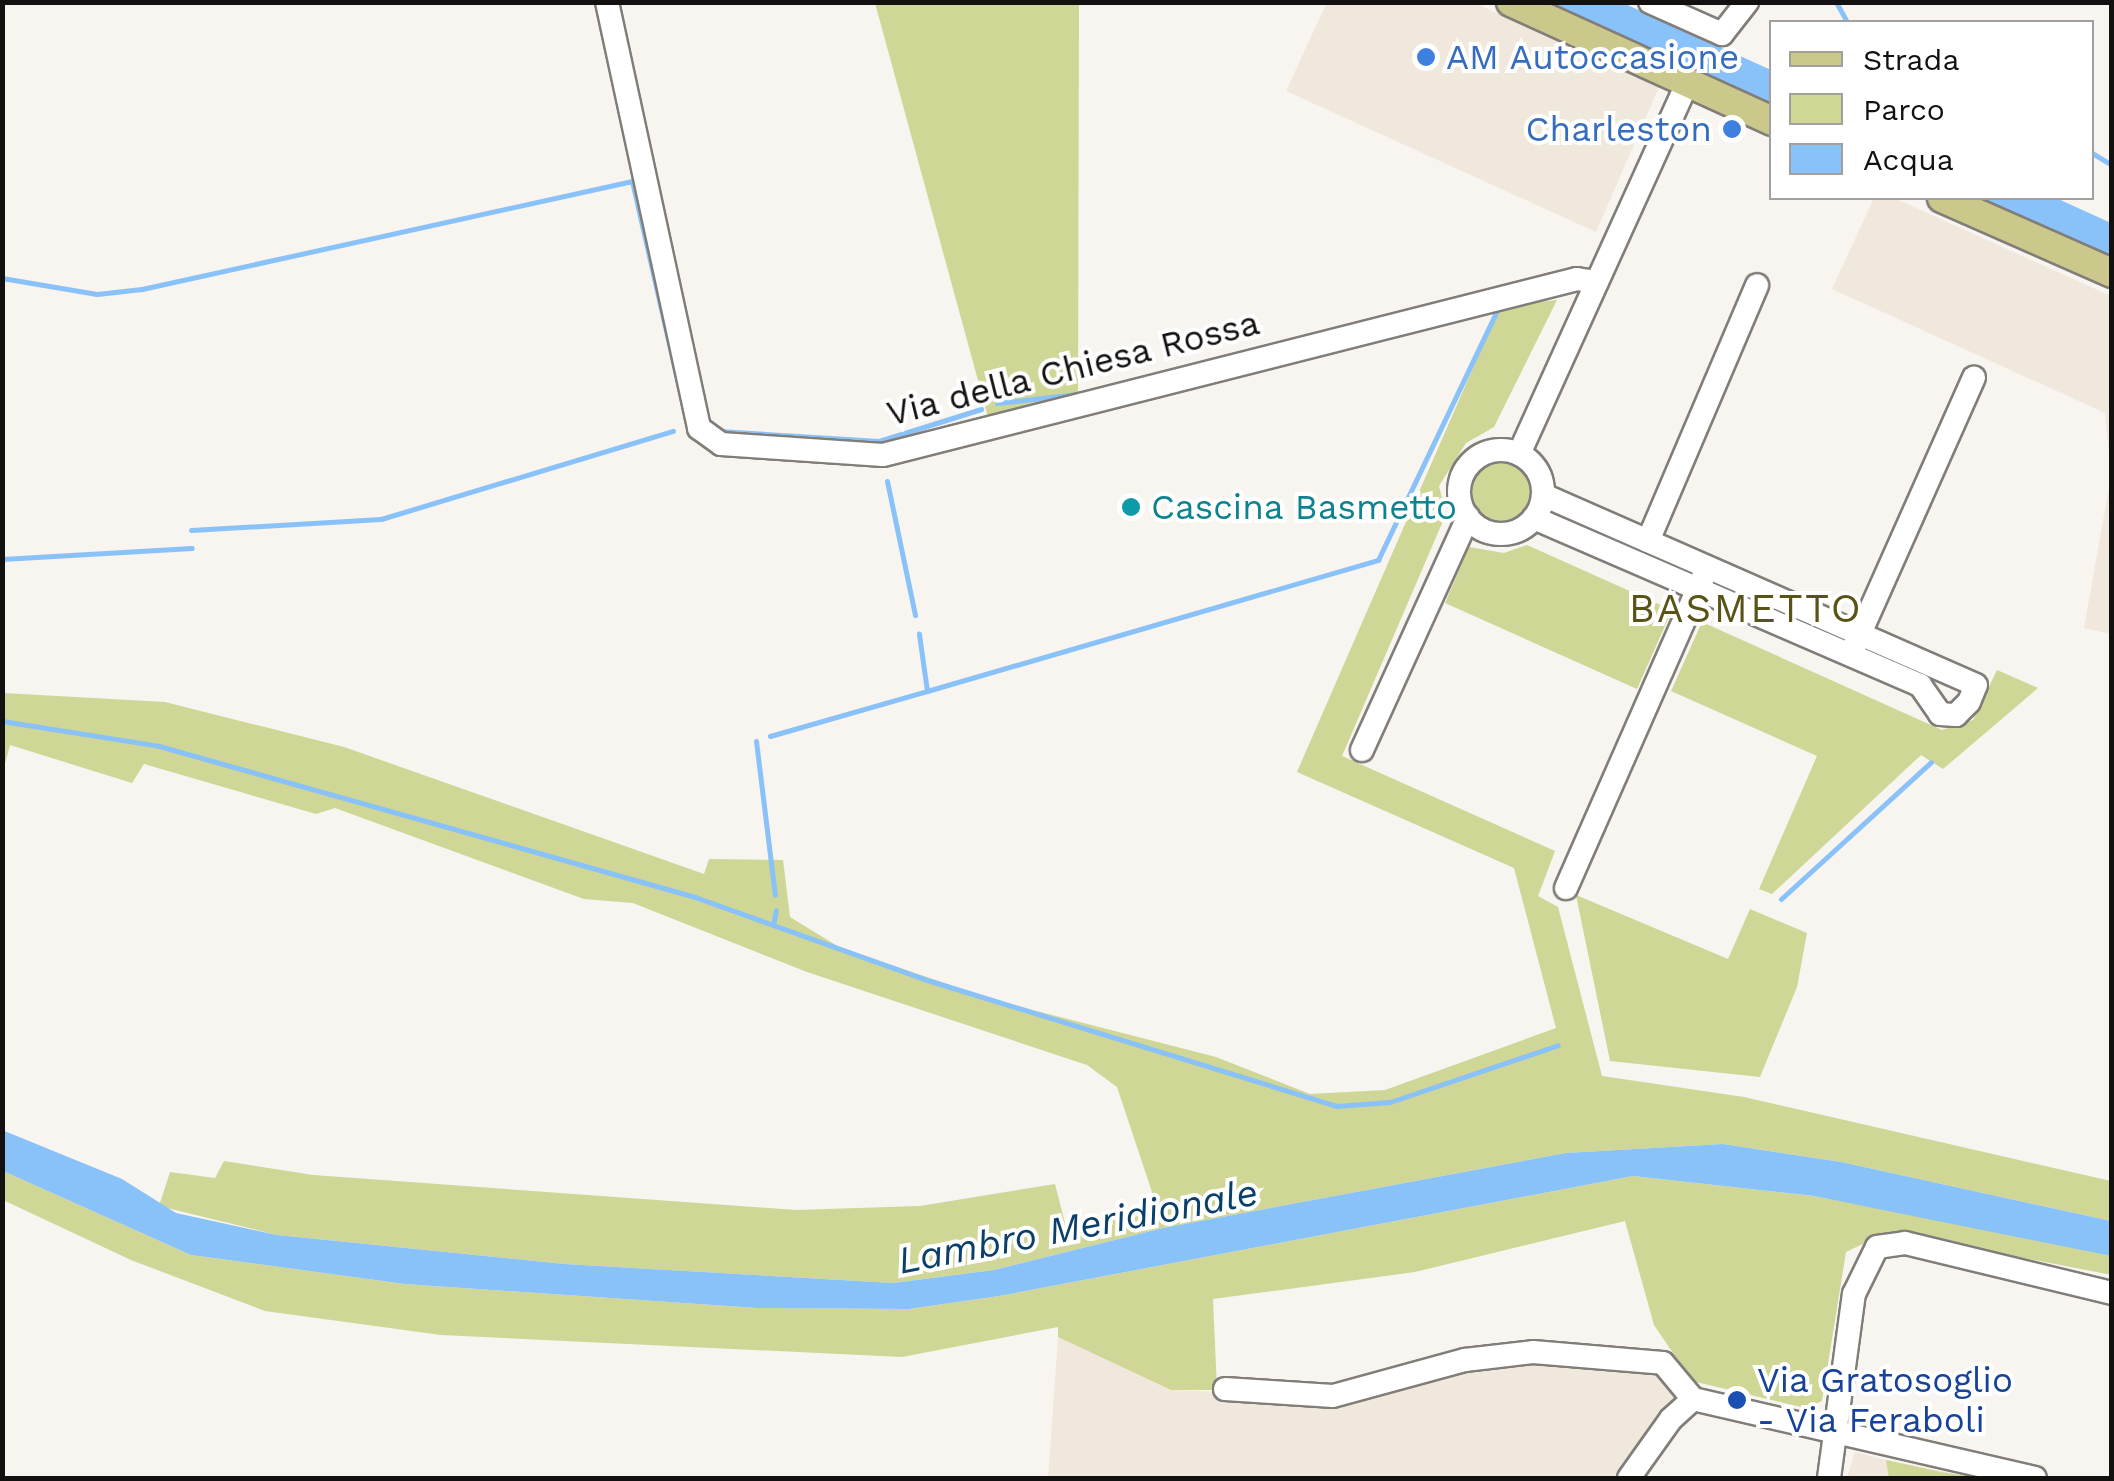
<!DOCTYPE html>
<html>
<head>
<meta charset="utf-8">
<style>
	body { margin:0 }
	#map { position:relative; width:2114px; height:1481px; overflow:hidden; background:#f8f4ef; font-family:"Work Sans",sans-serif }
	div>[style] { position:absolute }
	.built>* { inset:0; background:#f0e8dd }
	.green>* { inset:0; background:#cfd696 }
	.round { border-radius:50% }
	.water>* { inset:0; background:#89c1f9 }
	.stream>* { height:5px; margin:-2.5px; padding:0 2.5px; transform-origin:2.5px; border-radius:2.5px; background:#89c1f9 }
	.roads { filter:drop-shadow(2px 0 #817d79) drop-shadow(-2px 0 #817d79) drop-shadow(0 2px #817d79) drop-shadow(0 -2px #817d79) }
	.minor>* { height:22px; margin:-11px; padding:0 11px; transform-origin:11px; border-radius:11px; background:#fff }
	.minor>.ring { margin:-11px; padding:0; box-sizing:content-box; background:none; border:22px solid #fff; border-radius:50% }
	.major>* { height:28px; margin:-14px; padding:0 14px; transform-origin:14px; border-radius:14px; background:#cac88b }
	.dots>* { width:28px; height:28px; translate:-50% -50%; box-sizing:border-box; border:5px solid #fff; border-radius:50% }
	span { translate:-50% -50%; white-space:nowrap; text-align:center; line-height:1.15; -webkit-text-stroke:8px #fff; paint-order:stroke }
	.shop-label { font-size:35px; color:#366cbe }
	.left { translate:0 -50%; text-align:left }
	.right { translate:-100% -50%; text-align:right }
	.street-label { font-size:35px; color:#131110 }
	.culture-label { font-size:35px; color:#0d838f }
	.transit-label { font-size:35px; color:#164399 }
	.water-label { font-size:38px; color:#0b3f6b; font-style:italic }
	.quarter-label { font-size:40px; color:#595316; letter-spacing:2.5px }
	.frame { position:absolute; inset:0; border:5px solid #131110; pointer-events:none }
	.legend { position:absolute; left:1769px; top:20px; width:325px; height:180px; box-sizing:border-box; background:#fff; border:2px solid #a1a09f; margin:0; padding:12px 18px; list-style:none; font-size:30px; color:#131110 }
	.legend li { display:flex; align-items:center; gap:20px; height:50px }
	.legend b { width:50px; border:2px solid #a1a09f }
</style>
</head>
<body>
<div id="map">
	<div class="built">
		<div style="clip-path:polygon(1327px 2px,1475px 3px,1659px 87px,1596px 232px,1286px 91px)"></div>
		<div style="clip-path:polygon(1874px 198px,1894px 198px,2111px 296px,2111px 634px,2084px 628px,2111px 476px,2105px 413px,1832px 289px)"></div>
		<div style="clip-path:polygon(1058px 1337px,1171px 1390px,1333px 1396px,1465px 1360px,1663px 1363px,1682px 1392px,1629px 1478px,1048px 1478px)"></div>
		<div style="clip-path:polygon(1855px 1452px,1886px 1460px,1978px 1478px,1847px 1478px)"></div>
	</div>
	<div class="green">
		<div style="clip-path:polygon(875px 3px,1079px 3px,1078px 406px,991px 428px)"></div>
		<div style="clip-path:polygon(1557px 300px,1494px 427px,1466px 443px,1439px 486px,1446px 514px,1342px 756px,1555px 851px,1538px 896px,1558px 907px,1602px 1076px,1744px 1097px,2111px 1181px,2111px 1221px,1841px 1162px,1723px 1144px,1566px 1153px,1163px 1228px,994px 1270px,893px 1283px,564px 1264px,277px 1235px,159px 1206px,170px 1172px,215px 1178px,224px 1161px,313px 1175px,796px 1210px,920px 1206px,1055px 1184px,1066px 1227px,1159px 1213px,1117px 1087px,1087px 1065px,807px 972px,633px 903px,584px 899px,335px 808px,316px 814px,144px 764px,132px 783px,10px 745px,3px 771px,3px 693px,165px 702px,344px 747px,704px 874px,709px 859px,783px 860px,790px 917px,839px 947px,994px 1000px,1216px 1057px,1310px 1094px,1385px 1090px,1556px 1028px,1514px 868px,1297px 772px,1500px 306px)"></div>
		<div class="round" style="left:1469px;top:460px;width:62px;height:62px"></div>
		<div style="clip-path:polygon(1527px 545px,1672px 610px,1637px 689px,1445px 603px,1469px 547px,1504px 553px)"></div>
		<div style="clip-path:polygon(1702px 622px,1942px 730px,1973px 720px,1997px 670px,2038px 688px,1943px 769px,1921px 755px,1772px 894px,1759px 889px,1817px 756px,1671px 691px)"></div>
		<div style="clip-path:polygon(1576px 895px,1728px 959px,1750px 909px,1807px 933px,1797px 987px,1760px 1077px,1610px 1061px)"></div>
		<div style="clip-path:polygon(3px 1171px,191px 1255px,405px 1284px,757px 1308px,909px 1309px,999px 1296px,1633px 1176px,1813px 1196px,1963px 1224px,2111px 1256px,2112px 1275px,1925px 1239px,1873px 1239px,1846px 1252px,1822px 1401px,1805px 1408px,1692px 1381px,1654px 1325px,1625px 1221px,1415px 1272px,1213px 1299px,1217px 1390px,1171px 1390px,1058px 1337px,1058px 1327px,902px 1357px,441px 1335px,265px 1311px,131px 1260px,3px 1200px)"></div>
		<div style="clip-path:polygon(1886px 1460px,1941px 1472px,1978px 1478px,1889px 1478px)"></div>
	</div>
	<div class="water">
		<div style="clip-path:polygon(1547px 3px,1623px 3px,1771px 70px,1771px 105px)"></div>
		<div style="clip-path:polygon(1977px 198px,2056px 198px,2111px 223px,2111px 258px)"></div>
		<div style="clip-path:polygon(2px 1130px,122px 1179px,176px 1213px,277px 1235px,564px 1264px,893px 1283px,994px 1270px,1163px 1228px,1566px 1153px,1723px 1144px,1841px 1162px,2111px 1221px,2111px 1256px,1814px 1196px,1633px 1176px,999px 1296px,909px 1309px,757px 1308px,405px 1284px,191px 1255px,3px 1171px)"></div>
	</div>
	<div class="stream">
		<div style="left:1836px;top:2px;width:23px;rotate:61deg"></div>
		<div style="left:2092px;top:153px;width:23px;rotate:31deg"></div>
		<div style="left:2px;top:278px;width:96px;rotate:9.6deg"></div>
		<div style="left:97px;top:294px;width:45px;rotate:-6.3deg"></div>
		<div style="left:142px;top:289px;width:502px;rotate:-12.43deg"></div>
		<div style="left:632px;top:181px;width:235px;rotate:77.2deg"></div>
		<div style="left:997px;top:403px;width:81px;rotate:-6.4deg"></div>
		<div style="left:719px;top:431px;width:160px;rotate:3.6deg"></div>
		<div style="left:879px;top:441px;width:107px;rotate:-17.4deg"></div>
		<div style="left:887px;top:481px;width:137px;rotate:78.2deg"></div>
		<div style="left:191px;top:530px;width:190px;rotate:-3.3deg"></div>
		<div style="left:381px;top:519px;width:305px;rotate:-16.8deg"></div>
		<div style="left:2px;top:559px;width:190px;rotate:-3.3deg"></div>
		<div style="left:927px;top:691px;width:470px;rotate:-16.2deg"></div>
		<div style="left:1378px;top:560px;width:279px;rotate:-64.5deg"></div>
		<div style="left:2px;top:721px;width:159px;rotate:9deg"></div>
		<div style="left:159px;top:746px;width:557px;rotate:15.73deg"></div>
		<div style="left:695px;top:897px;width:246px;rotate:19.7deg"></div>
		<div style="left:927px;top:980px;width:428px;rotate:17.1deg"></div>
		<div style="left:1336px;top:1106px;width:54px;rotate:-4.2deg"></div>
		<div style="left:1390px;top:1102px;width:177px;rotate:-18.7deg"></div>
		<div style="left:770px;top:736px;width:163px;rotate:-16deg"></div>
		<div style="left:927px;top:691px;width:58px;rotate:-98deg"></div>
		<div style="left:756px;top:741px;width:155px;rotate:83deg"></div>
		<div style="left:1781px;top:899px;width:203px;rotate:-42.4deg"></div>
		<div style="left:773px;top:925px;width:15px;rotate:-79deg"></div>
	</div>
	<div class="roads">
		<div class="minor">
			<div style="left:607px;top:2px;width:436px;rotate:77.8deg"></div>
			<div style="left:699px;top:428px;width:27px;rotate:36deg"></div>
			<div style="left:721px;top:444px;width:162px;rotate:3.9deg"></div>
			<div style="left:883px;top:455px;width:716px;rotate:-14.23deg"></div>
			<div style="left:1577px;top:279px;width:20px;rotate:9deg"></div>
			<div style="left:1650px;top:2px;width:79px;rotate:24deg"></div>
			<div style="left:1722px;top:34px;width:41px;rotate:-52deg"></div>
			<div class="ring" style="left:1459px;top:450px;width:62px;height:62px"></div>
			<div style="left:1519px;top:454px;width:406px;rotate:-65.6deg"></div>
			<div style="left:1534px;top:518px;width:421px;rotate:23.4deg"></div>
			<div style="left:1920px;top:685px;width:35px;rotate:55deg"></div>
			<div style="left:1940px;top:714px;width:16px;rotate:4deg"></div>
			<div style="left:1956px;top:715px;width:18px;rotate:-45deg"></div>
			<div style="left:1969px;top:702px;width:18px;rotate:-68deg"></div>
			<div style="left:1976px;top:685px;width:473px;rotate:-156.3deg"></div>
			<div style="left:1648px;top:541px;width:278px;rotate:-66.9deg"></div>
			<div style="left:1854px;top:647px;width:295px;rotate:-66deg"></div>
			<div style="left:1362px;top:750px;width:256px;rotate:-65.5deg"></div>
			<div style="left:1566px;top:888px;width:342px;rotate:-66.2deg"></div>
			<div style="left:1225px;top:1389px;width:108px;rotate:3.7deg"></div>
			<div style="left:1333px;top:1396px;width:137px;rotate:-15.3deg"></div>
			<div style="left:1465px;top:1360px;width:68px;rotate:-6.7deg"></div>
			<div style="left:1533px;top:1352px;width:130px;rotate:4.8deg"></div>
			<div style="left:1663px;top:1363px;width:47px;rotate:50.2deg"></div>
			<div style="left:1693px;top:1399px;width:351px;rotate:13deg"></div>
			<div style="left:1629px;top:1478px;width:72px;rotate:-54.6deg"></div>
			<div style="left:1671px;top:1419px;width:30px;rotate:-42deg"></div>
			<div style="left:1829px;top:1478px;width:186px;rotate:-82.3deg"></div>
			<div style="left:1854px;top:1294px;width:52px;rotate:-63.9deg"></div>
			<div style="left:1877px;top:1247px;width:28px;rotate:-8deg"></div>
			<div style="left:1905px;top:1243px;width:213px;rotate:13.6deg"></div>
		</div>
		<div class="major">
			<div style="left:1511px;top:2px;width:287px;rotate:24.5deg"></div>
			<div style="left:1942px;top:198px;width:186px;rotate:23.8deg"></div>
		</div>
	</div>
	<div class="dots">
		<div style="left:1426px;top:57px;background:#3f7fe0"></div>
		<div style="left:1732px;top:129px;background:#3f7fe0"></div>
		<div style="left:1131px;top:507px;background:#0f9aa8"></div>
		<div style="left:1737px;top:1400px;background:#1a4fb4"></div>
	</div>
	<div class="shop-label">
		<span class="left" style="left:1446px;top:57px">AM Autoccasione</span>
		<span class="right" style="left:1712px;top:129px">Charleston</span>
	</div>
	<div class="street-label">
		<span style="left:1073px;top:368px;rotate:-14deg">Via della Chiesa Rossa</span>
	</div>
	<div class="culture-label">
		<span class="left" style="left:1151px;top:507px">Cascina Basmetto</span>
	</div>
	<div class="transit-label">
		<span class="left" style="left:1757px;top:1400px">Via Gratosoglio<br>- Via Feraboli</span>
	</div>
	<div class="water-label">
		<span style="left:1078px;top:1227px;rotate:-11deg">Lambro Meridionale</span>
	</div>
	<div class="quarter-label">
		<span style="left:1746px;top:609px">BASMETTO</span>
	</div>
	<div class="frame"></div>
	<ul class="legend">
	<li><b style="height:12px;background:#cac88b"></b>Strada</li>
	<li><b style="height:28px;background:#cfd696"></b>Parco</li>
	<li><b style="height:28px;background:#89c1f9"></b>Acqua</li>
	</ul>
</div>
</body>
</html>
